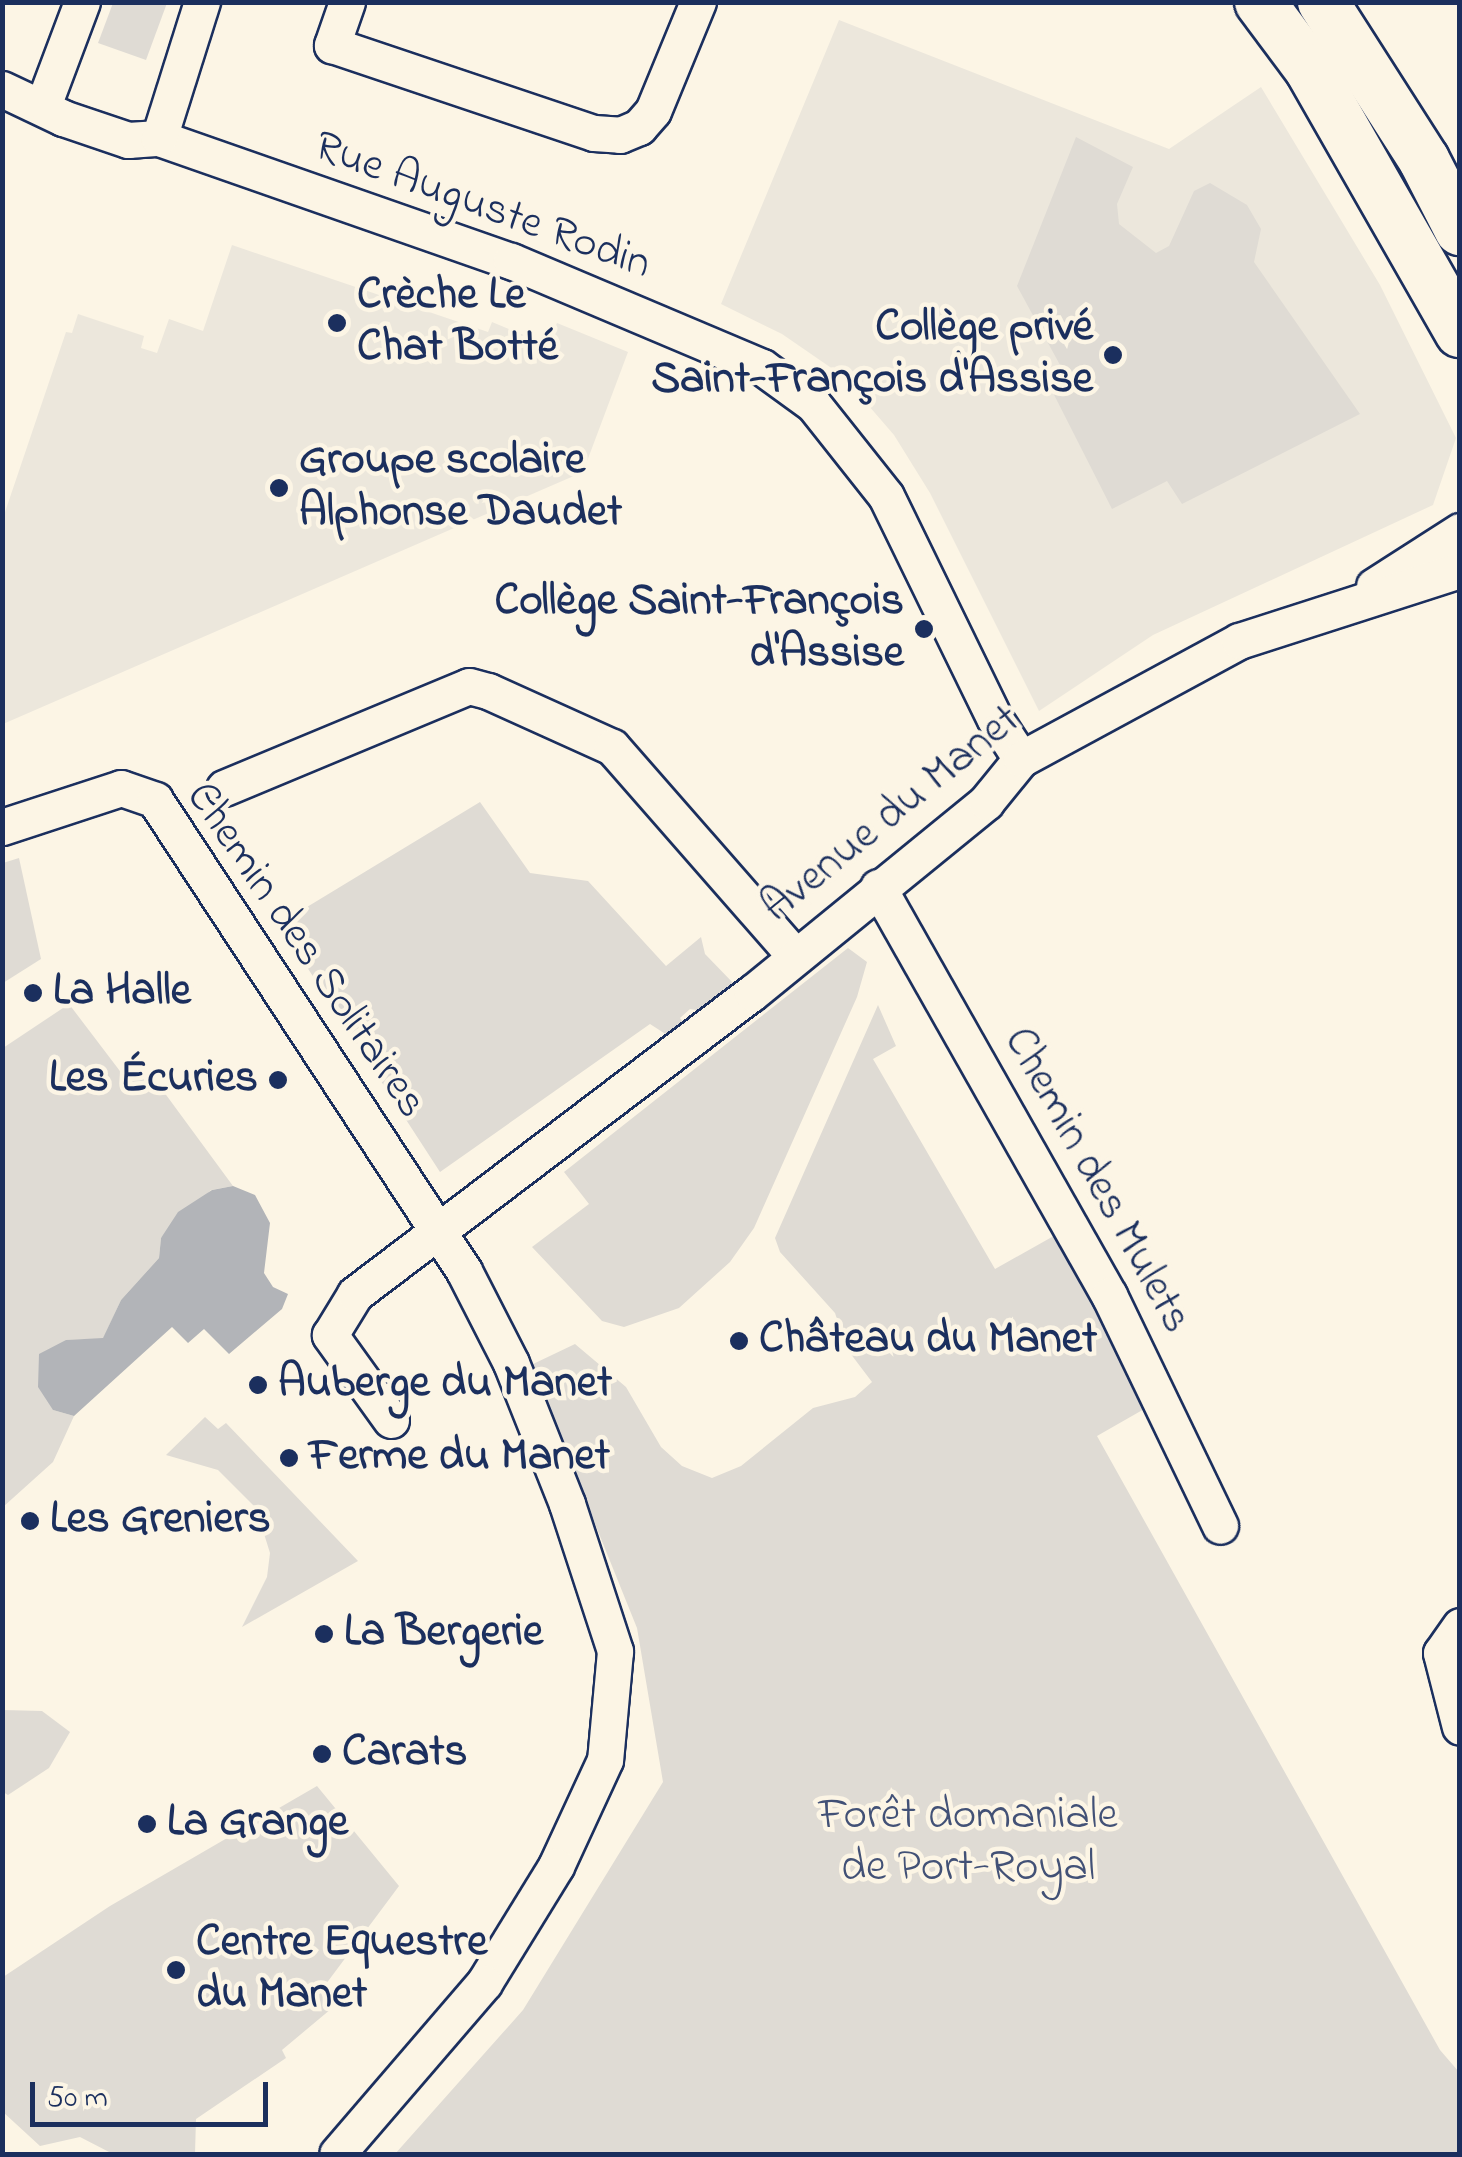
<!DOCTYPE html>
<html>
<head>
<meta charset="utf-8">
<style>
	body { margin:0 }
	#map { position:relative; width:1462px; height:2157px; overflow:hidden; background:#fcf5e5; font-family:"Indie Flower",sans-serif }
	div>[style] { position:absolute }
	.built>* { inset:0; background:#ece7dc }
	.green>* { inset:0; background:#dfdbd4 }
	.water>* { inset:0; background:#b2b4b8 }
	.roads { filter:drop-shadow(2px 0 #1b2f5e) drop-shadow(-2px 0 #1b2f5e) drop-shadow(0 2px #1b2f5e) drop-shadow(0 -2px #1b2f5e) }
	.minor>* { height:35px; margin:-17.5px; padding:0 17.5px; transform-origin:17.5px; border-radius:17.5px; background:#fcf5e5 }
	.secondary>* { height:50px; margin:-25px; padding:0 25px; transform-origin:25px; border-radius:25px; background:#fcf5e5 }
	.dots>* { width:28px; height:28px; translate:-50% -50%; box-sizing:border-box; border:5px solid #fcf5e5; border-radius:50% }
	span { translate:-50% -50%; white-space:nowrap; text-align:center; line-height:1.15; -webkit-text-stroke:9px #fcf5e5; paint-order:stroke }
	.street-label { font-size:45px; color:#1b2f5e }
	.poi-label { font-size:45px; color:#1b2f5e; font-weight:700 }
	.left { translate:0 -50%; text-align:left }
	.right { translate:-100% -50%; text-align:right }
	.park-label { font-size:45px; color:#425176 }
	.frame { position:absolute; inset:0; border:5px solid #1b2f5e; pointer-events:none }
	.scale { position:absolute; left:30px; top:2082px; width:238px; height:45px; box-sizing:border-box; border:5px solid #1b2f5e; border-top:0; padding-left:12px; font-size:30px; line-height:35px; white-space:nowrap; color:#1b2f5e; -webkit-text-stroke:8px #fcf5e5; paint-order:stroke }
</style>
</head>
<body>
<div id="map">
	<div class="built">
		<div style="clip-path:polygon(839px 20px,1169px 149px,1261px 87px,1380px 285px,1456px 438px,1433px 505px,1153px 635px,1039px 711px,930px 493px,894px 435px,843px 376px,782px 334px,721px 304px)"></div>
		<div style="clip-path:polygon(232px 245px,488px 332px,492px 322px,548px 345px,557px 323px,628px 352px,583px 472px,3px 724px,3px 518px,66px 332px,72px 333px,78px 314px,144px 336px,141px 348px,157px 353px,169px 319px,203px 331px)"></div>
	</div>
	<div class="green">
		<div style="clip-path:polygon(113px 3px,167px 3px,146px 60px,98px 43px)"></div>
		<div style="clip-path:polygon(1076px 137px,1133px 167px,1117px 204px,1119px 224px,1156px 253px,1169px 246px,1194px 191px,1210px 183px,1247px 205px,1261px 229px,1254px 262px,1360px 414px,1182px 504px,1167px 481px,1112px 509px,1044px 375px,1060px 365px,1017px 286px)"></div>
		<div style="clip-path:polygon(480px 802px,530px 873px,588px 881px,666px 966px,701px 937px,705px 954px,736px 986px,704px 1011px,690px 1009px,680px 1018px,686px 1026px,667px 1035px,650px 1024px,440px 1172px,279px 924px)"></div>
		<div style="clip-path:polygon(19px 858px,41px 959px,3px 983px,3px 863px)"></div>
		<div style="clip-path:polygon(848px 948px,867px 962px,857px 997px,754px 1228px,730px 1262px,679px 1308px,624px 1327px,602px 1321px,532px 1247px,589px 1204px,564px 1172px)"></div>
		<div style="clip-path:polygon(69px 1004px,129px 1083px,150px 1073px,233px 1186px,211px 1190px,161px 1238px,159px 1258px,121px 1300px,103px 1339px,66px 1340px,53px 1410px,74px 1416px,53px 1462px,3px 1507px,3px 1048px)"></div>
		<div style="clip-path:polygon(878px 1005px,896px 1046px,873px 1059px,995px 1269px,1059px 1233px,1153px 1404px,1097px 1436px,1440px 2050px,1459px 2072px,1459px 2154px,395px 2154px,523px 2010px,663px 1782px,637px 1628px,531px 1365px,575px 1344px,626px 1387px,661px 1447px,682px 1466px,712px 1478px,741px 1466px,813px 1408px,855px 1397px,872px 1382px,847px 1349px,835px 1313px,780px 1252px,775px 1238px)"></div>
		<div style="clip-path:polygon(205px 1417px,218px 1429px,226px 1423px,358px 1561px,242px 1627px,267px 1577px,270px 1553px,256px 1508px,218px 1470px,166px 1455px)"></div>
		<div style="clip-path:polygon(3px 1710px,42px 1711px,70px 1732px,49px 1768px,8px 1795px,3px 1792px)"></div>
		<div style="clip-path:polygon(317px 1786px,399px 1886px,323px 1988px,331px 2009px,282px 2050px,286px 2058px,196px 2119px,195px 2154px,113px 2154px,80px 2137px,40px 2146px,3px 2112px,3px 1977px,110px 1906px)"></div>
	</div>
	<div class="water">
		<div style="clip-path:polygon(233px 1186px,255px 1195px,270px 1223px,264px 1273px,273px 1287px,288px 1294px,282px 1309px,229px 1354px,204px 1329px,188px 1343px,172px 1327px,74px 1416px,53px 1410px,38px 1387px,39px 1354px,66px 1340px,103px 1338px,121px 1300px,159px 1258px,161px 1238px,178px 1212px,212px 1190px)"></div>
	</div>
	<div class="roads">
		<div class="minor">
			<div style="left:347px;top:2px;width:46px;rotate:109.2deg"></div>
			<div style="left:332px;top:45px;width:276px;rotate:18.6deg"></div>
			<div style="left:594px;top:133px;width:26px;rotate:4deg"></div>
			<div style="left:620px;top:135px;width:21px;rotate:-23deg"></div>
			<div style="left:639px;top:127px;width:21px;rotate:-49deg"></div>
			<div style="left:653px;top:111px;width:118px;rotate:-67.6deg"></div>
			<div style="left:2px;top:89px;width:68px;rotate:25.4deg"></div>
			<div style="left:63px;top:118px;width:69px;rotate:18.7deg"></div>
			<div style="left:128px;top:140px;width:31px;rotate:-4deg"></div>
			<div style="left:159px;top:138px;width:373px;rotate:19.3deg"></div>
			<div style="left:511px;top:261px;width:272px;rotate:22.9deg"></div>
			<div style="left:762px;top:367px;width:63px;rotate:36deg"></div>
			<div style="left:813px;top:404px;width:117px;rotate:51.6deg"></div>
			<div style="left:886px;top:496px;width:248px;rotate:64deg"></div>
			<div style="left:995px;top:719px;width:48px;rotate:57deg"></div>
			<div style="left:44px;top:103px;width:108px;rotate:-69.4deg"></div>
			<div style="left:159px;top:138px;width:143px;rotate:-72.5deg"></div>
			<div style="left:1374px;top:586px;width:102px;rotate:-32.6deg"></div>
			<div style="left:224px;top:788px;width:265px;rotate:-22.6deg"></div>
			<div style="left:469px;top:686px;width:20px;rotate:15deg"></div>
			<div style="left:488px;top:691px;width:136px;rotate:24.3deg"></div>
			<div style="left:612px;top:747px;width:278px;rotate:48.8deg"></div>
			<div style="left:2px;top:827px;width:125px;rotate:-18.1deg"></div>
			<div style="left:121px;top:788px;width:36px;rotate:19deg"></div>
			<div style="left:155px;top:800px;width:563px;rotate:56.73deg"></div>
			<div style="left:464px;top:1271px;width:103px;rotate:62.9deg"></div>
			<div style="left:511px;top:1363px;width:152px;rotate:68.3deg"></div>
			<div style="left:567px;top:1504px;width:155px;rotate:71.9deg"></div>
			<div style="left:615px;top:1651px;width:109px;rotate:95.2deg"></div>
			<div style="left:605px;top:1760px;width:117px;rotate:114.8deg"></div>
			<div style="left:556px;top:1866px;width:137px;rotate:121.6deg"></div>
			<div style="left:484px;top:1983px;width:225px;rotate:130.7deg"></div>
			<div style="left:878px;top:887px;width:469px;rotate:60.5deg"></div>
			<div style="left:1109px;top:1295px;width:256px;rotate:64.3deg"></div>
			<div style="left:391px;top:1420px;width:105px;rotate:-125.7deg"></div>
			<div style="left:330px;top:1335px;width:48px;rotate:-58.6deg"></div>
			<div style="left:355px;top:1294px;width:498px;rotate:-37.2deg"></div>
			<div style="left:752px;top:993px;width:302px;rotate:-39.2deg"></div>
			<div style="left:986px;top:802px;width:55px;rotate:-50.9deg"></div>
			<div style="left:1021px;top:759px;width:248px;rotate:-28.4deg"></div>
			<div style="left:1239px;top:641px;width:232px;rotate:-17.8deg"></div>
			<div style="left:1460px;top:1626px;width:33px;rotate:125deg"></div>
			<div style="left:1441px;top:1653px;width:76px;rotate:75.6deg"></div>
		</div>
		<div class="secondary">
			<div style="left:1260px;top:2px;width:84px;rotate:53.3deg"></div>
			<div style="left:1310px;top:69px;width:303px;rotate:60.3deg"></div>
			<div style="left:1323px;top:2px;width:188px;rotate:57.4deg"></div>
			<div style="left:1424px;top:160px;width:79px;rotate:62.8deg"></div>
		</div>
	</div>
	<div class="dots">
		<div style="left:337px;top:323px;background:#1b2f5e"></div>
		<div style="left:1113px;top:355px;background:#1b2f5e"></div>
		<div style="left:279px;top:488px;background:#1b2f5e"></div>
		<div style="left:924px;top:629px;background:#1b2f5e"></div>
		<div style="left:33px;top:993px;background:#1b2f5e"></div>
		<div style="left:278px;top:1080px;background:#1b2f5e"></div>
		<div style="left:739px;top:1341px;background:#1b2f5e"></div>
		<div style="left:258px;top:1385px;background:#1b2f5e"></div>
		<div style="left:289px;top:1458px;background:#1b2f5e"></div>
		<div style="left:30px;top:1521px;background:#1b2f5e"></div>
		<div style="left:324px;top:1634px;background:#1b2f5e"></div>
		<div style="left:322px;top:1754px;background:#1b2f5e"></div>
		<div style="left:147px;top:1824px;background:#1b2f5e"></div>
		<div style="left:176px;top:1970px;background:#1b2f5e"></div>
	</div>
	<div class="street-label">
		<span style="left:482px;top:207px;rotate:20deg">Rue Auguste Rodin</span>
		<span style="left:892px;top:815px;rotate:-39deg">Avenue du Manet</span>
		<span style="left:305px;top:951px;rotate:56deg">Chemin des Solitaires</span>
		<span style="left:1096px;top:1181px;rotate:61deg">Chemin des Mulets</span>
	</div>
	<div class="poi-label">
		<span class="left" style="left:357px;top:323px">Crèche Le<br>Chat Botté</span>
		<span class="right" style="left:1093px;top:355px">Collège privé<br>Saint-François d'Assise</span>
		<span class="left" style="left:299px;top:488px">Groupe scolaire<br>Alphonse Daudet</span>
		<span class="right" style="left:904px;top:629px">Collège Saint-François<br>d'Assise</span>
		<span class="left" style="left:53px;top:993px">La Halle</span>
		<span class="right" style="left:258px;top:1080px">Les Écuries</span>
		<span class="left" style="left:759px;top:1341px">Château du Manet</span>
		<span class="left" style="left:278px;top:1385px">Auberge du Manet</span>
		<span class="left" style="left:309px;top:1458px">Ferme du Manet</span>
		<span class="left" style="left:50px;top:1521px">Les Greniers</span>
		<span class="left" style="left:344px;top:1634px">La Bergerie</span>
		<span class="left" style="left:342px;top:1754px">Carats</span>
		<span class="left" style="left:167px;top:1824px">La Grange</span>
		<span class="left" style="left:196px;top:1970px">Centre Equestre<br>du Manet</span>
	</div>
	<div class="park-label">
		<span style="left:968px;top:1843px">Forêt domaniale<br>de Port-Royal</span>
	</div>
	<div class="frame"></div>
	<div class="scale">50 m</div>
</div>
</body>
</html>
